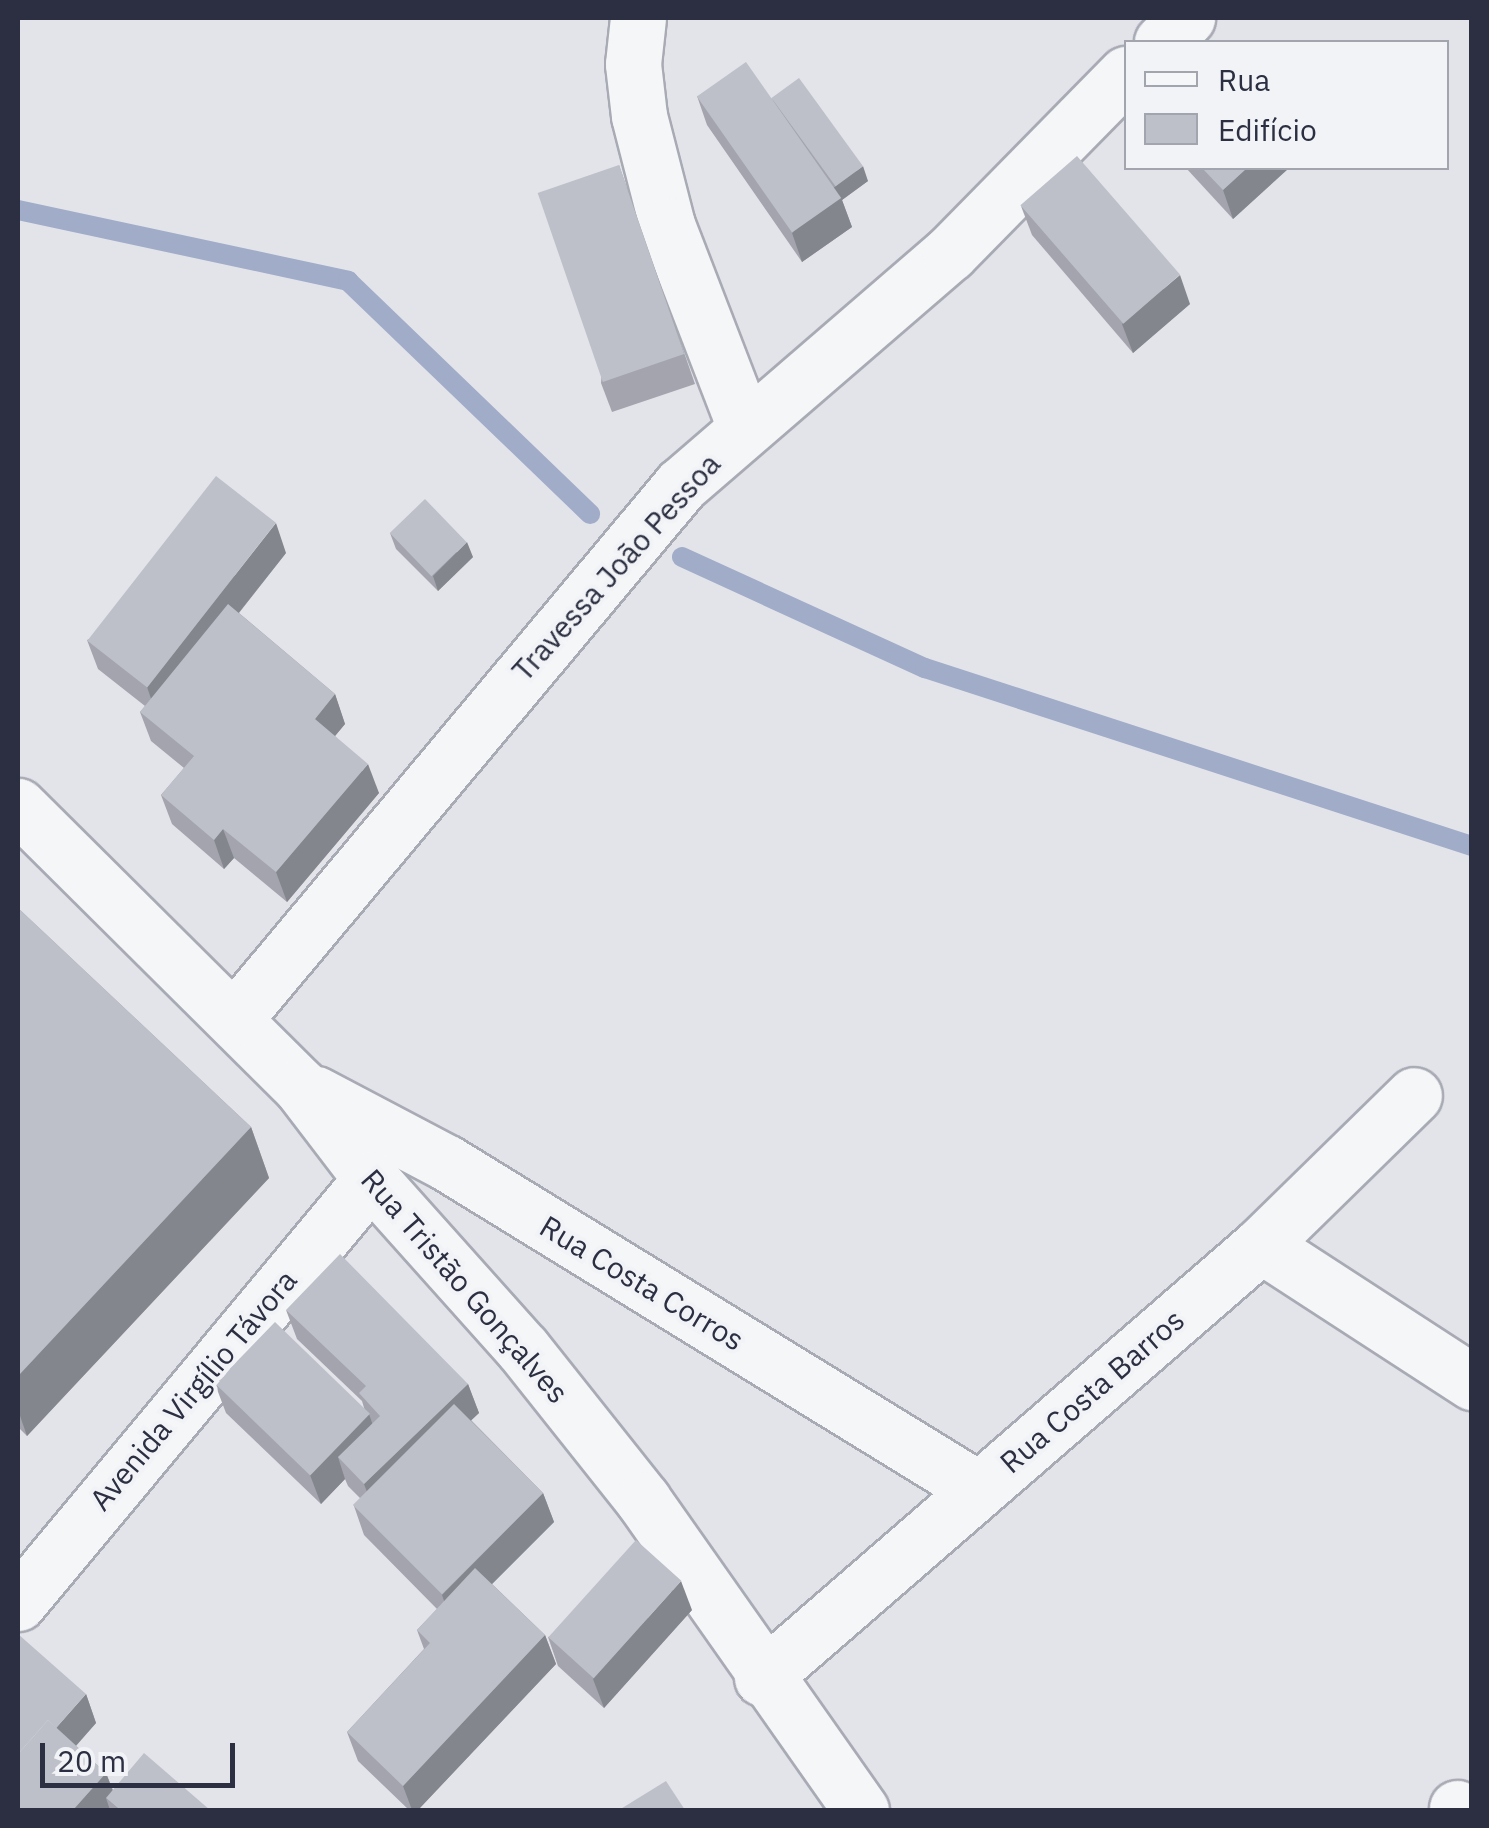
<!DOCTYPE html>
<html>
<head>
<meta charset="utf-8">
<style>
	body { margin:0 }
	#map { position:relative; width:1489px; height:1828px; overflow:hidden; background:#e3e4ea; font-family:"IBM Plex Sans",sans-serif }
	div>[style] { position:absolute }
	.stream>* { height:20px; margin:-10px; padding:0 10px; transform-origin:10px; border-radius:10px; background:#a0acc8 }
	.roads { filter:drop-shadow(2px 0 #a8aab4) drop-shadow(-2px 0 #a8aab4) drop-shadow(0 2px #a8aab4) drop-shadow(0 -2px #a8aab4) }
	.minor>* { height:55px; margin:-27.5px; padding:0 27.5px; transform-origin:27.5px; border-radius:27.5px; background:#f5f6f8 }
	.wall>* { inset:0; background:#a3a4ad }
	.shaded-wall>* { inset:0; background:#84868d }
	.building>* { inset:0; background:#bdbfc9; transform-origin:0 0 }
	span { translate:-50% -50%; white-space:nowrap; text-align:center; line-height:1.15; -webkit-text-stroke:8px #f2f3f7; paint-order:stroke }
	.street-label { font-size:30px; color:#2b2f41 }
	.frame { position:absolute; inset:0; border:20px solid #2b2f41; pointer-events:none }
	.legend { position:absolute; left:1124px; top:40px; width:325px; height:130px; box-sizing:border-box; background:#f2f3f7; border:2px solid #a2a5ae; margin:0; padding:12px 18px; list-style:none; font-size:30px; color:#2b2f41 }
	.legend li { display:flex; align-items:center; gap:20px; height:50px }
	.legend b { width:50px; border:2px solid #a2a5ae }
	.scale { position:absolute; left:40px; top:1743px; width:195px; height:45px; box-sizing:border-box; border:5px solid #2b2f41; border-top:0; padding-left:12px; font-size:30px; line-height:35px; white-space:nowrap; color:#2b2f41; -webkit-text-stroke:8px #f2f3f7; paint-order:stroke }
</style>
</head>
<body>
<div id="map">
	<div class="stream">
		<div style="left:18px;top:210px;width:338px;rotate:12.1deg"></div>
		<div style="left:348px;top:281px;width:336px;rotate:43.9deg"></div>
		<div style="left:682px;top:557px;width:267px;rotate:24.6deg"></div>
		<div style="left:925px;top:668px;width:575px;rotate:18.03deg"></div>
	</div>
	<div class="roads">
		<div class="minor">
			<div style="left:638px;top:18px;width:46px;rotate:96.2deg"></div>
			<div style="left:633px;top:64px;width:52px;rotate:83.4deg"></div>
			<div style="left:639px;top:116px;width:113px;rotate:75.6deg"></div>
			<div style="left:667px;top:225px;width:217px;rotate:68.9deg"></div>
			<div style="left:1162px;top:42px;width:35px;rotate:-44deg"></div>
			<div style="left:18px;top:806px;width:397px;rotate:44.8deg"></div>
			<div style="left:300px;top:1086px;width:117px;rotate:52.6deg"></div>
			<div style="left:371px;top:1179px;width:228px;rotate:48.2deg"></div>
			<div style="left:523px;top:1349px;width:193px;rotate:51.5deg"></div>
			<div style="left:643px;top:1500px;width:379px;rotate:54.9deg"></div>
			<div style="left:235px;top:1018px;width:695px;rotate:-50.08deg"></div>
			<div style="left:681px;top:485px;width:355px;rotate:-40.8deg"></div>
			<div style="left:950px;top:253px;width:251px;rotate:-45.5deg"></div>
			<div style="left:316px;top:1094px;width:148px;rotate:27.8deg"></div>
			<div style="left:447px;top:1163px;width:623px;rotate:31.55deg"></div>
			<div style="left:1261px;top:1245px;width:252px;rotate:33deg"></div>
			<div style="left:18px;top:1603px;width:552px;rotate:-50.22deg"></div>
			<div style="left:762px;top:1678px;width:661px;rotate:-40.95deg"></div>
			<div style="left:1261px;top:1245px;width:214px;rotate:-44.4deg"></div>
			<div style="left:1457px;top:1808px;width:3px;rotate:45deg"></div>
		</div>
	</div>
	<div class="wall">
		<div style="clip-path:polygon(697px 96px,771px 98px,868px 181px,842px 200px,852px 227px,802px 262px,707px 125px)"></div>
		<div style="clip-path:polygon(619px 165px,695px 384px,612px 412px,601px 383px)"></div>
		<div style="clip-path:polygon(1186px 168px,1289px 168px,1233px 219px)"></div>
		<div style="clip-path:polygon(1021px 206px,1190px 304px,1133px 353px,1032px 235px)"></div>
		<div style="clip-path:polygon(390px 533px,473px 557px,438px 591px,396px 549px)"></div>
		<div style="clip-path:polygon(286px 553px,239px 613px,335px 694px,345px 724px,335px 736px,379px 793px,287px 902px,234px 858px,224px 869px,172px 824px,161px 795px,184px 768px,151px 741px,140px 712px,145px 706px,98px 669px,87px 640px)"></div>
		<div style="clip-path:polygon(18px 908px,251px 1127px,269px 1178px,27px 1436px,18px 1427px)"></div>
		<div style="clip-path:polygon(286px 1310px,468px 1384px,479px 1413px,471px 1420px,543px 1493px,554px 1522px,492px 1584px,545px 1635px,556px 1664px,418px 1810px,409px 1810px,358px 1761px,347px 1732px,424px 1649px,417px 1630px,437px 1609px,364px 1535px,354px 1506px,361px 1499px,348px 1486px,345px 1479px,321px 1504px,226px 1413px,215px 1384px,365px 1411px,362px 1401px,297px 1339px)"></div>
		<div style="clip-path:polygon(692px 1610px,604px 1708px,558px 1666px,548px 1637px)"></div>
		<div style="clip-path:polygon(86px 1694px,96px 1723px,76px 1746px,106px 1773px,113px 1790px,210px 1810px,18px 1810px)"></div>
	</div>
	<div class="shaded-wall">
		<div style="clip-path:polygon(863px 166px,868px 181px,842px 200px,852px 227px,802px 262px,792px 233px,832px 189px)"></div>
		<div style="clip-path:polygon(1247px 168px,1289px 168px,1233px 219px,1223px 190px)"></div>
		<div style="clip-path:polygon(1180px 275px,1190px 304px,1133px 353px,1122px 324px)"></div>
		<div style="clip-path:polygon(276px 523px,286px 553px,157px 716px,147px 687px)"></div>
		<div style="clip-path:polygon(467px 542px,473px 557px,438px 591px,433px 576px)"></div>
		<div style="clip-path:polygon(335px 694px,345px 724px,325px 748px,315px 719px)"></div>
		<div style="clip-path:polygon(368px 764px,379px 793px,287px 902px,276px 872px)"></div>
		<div style="clip-path:polygon(223px 829px,234px 858px,224px 869px,214px 840px)"></div>
		<div style="clip-path:polygon(251px 1127px,269px 1178px,27px 1436px,18px 1410px,18px 1376px)"></div>
		<div style="clip-path:polygon(468px 1384px,479px 1413px,375px 1513px,364px 1484px)"></div>
		<div style="clip-path:polygon(369px 1414px,379px 1443px,338px 1457px,345px 1479px,321px 1504px,310px 1475px)"></div>
		<div style="clip-path:polygon(543px 1493px,554px 1522px,452px 1624px,442px 1595px)"></div>
		<div style="clip-path:polygon(681px 1581px,692px 1610px,604px 1708px,593px 1679px)"></div>
		<div style="clip-path:polygon(545px 1635px,556px 1664px,418px 1810px,412px 1810px,403px 1786px)"></div>
		<div style="clip-path:polygon(86px 1694px,96px 1723px,19px 1810px,18px 1771px)"></div>
		<div style="clip-path:polygon(106px 1773px,120px 1810px,106px 1798px,110px 1810px,73px 1810px)"></div>
	</div>
	<div class="building">
		<div style="left:746px;top:62px;width:166px;height:60px;rotate:55deg"></div>
		<div style="left:799px;top:78px;width:109px;height:34px;rotate:54deg"></div>
		<div style="left:1077px;top:156px;width:157px;height:75px;rotate:49deg"></div>
		<div style="left:619px;top:165px;width:200px;height:86px;rotate:71deg"></div>
		<div style="clip-path:polygon(1202px 168px,1247px 168px,1223px 190px)"></div>
		<div style="left:216px;top:476px;width:76px;height:209px;rotate:38deg"></div>
		<div style="left:425px;top:499px;width:60px;height:49px;rotate:46deg"></div>
		<div style="clip-path:polygon(228px 604px,335px 694px,315px 719px,368px 764px,276px 872px,223px 829px,214px 840px,161px 795px,194px 756px,140px 712px)"></div>
		<div style="clip-path:polygon(18px 908px,251px 1127px,18px 1376px)"></div>
		<div style="clip-path:polygon(340px 1254px,468px 1384px,364px 1484px,338px 1457px,380px 1416px,359px 1393px,366px 1386px,286px 1310px)"></div>
		<div style="left:275px;top:1322px;width:132px;height:86px;rotate:44deg"></div>
		<div style="left:454px;top:1404px;width:126px;height:143px;rotate:45deg"></div>
		<div style="left:636px;top:1540px;width:61px;height:131px;rotate:42deg"></div>
		<div style="clip-path:polygon(475px 1568px,545px 1635px,403px 1786px,347px 1732px,430px 1643px,417px 1630px)"></div>
		<div style="clip-path:polygon(18px 1634px,86px 1694px,56px 1728px,48px 1720px,18px 1754px)"></div>
		<div style="clip-path:polygon(48px 1720px,106px 1773px,73px 1810px,18px 1810px,18px 1754px)"></div>
		<div style="clip-path:polygon(144px 1753px,210px 1810px,120px 1810px,106px 1798px)"></div>
		<div style="clip-path:polygon(666px 1781px,685px 1810px,619px 1810px)"></div>
	</div>
	<div class="street-label">
		<span style="left:616px;top:567px;rotate:-48deg">Travessa João Pessoa</span>
		<span style="left:642px;top:1283px;rotate:31deg">Rua Costa Corros</span>
		<span style="left:465px;top:1286px;rotate:49deg">Rua Tristão Gonçalves</span>
		<span style="left:193px;top:1390px;rotate:-50deg">Avenida Virgílio Távora</span>
		<span style="left:1092px;top:1391px;rotate:-41deg">Rua Costa Barros</span>
	</div>
	<div class="frame"></div>
	<ul class="legend">
	<li><b style="height:12px;background:#f5f6f8"></b>Rua</li>
	<li><b style="height:28px;background:#bdbfc9"></b>Edifício</li>
	</ul>
	<div class="scale">20 m</div>
</div>
</body>
</html>
